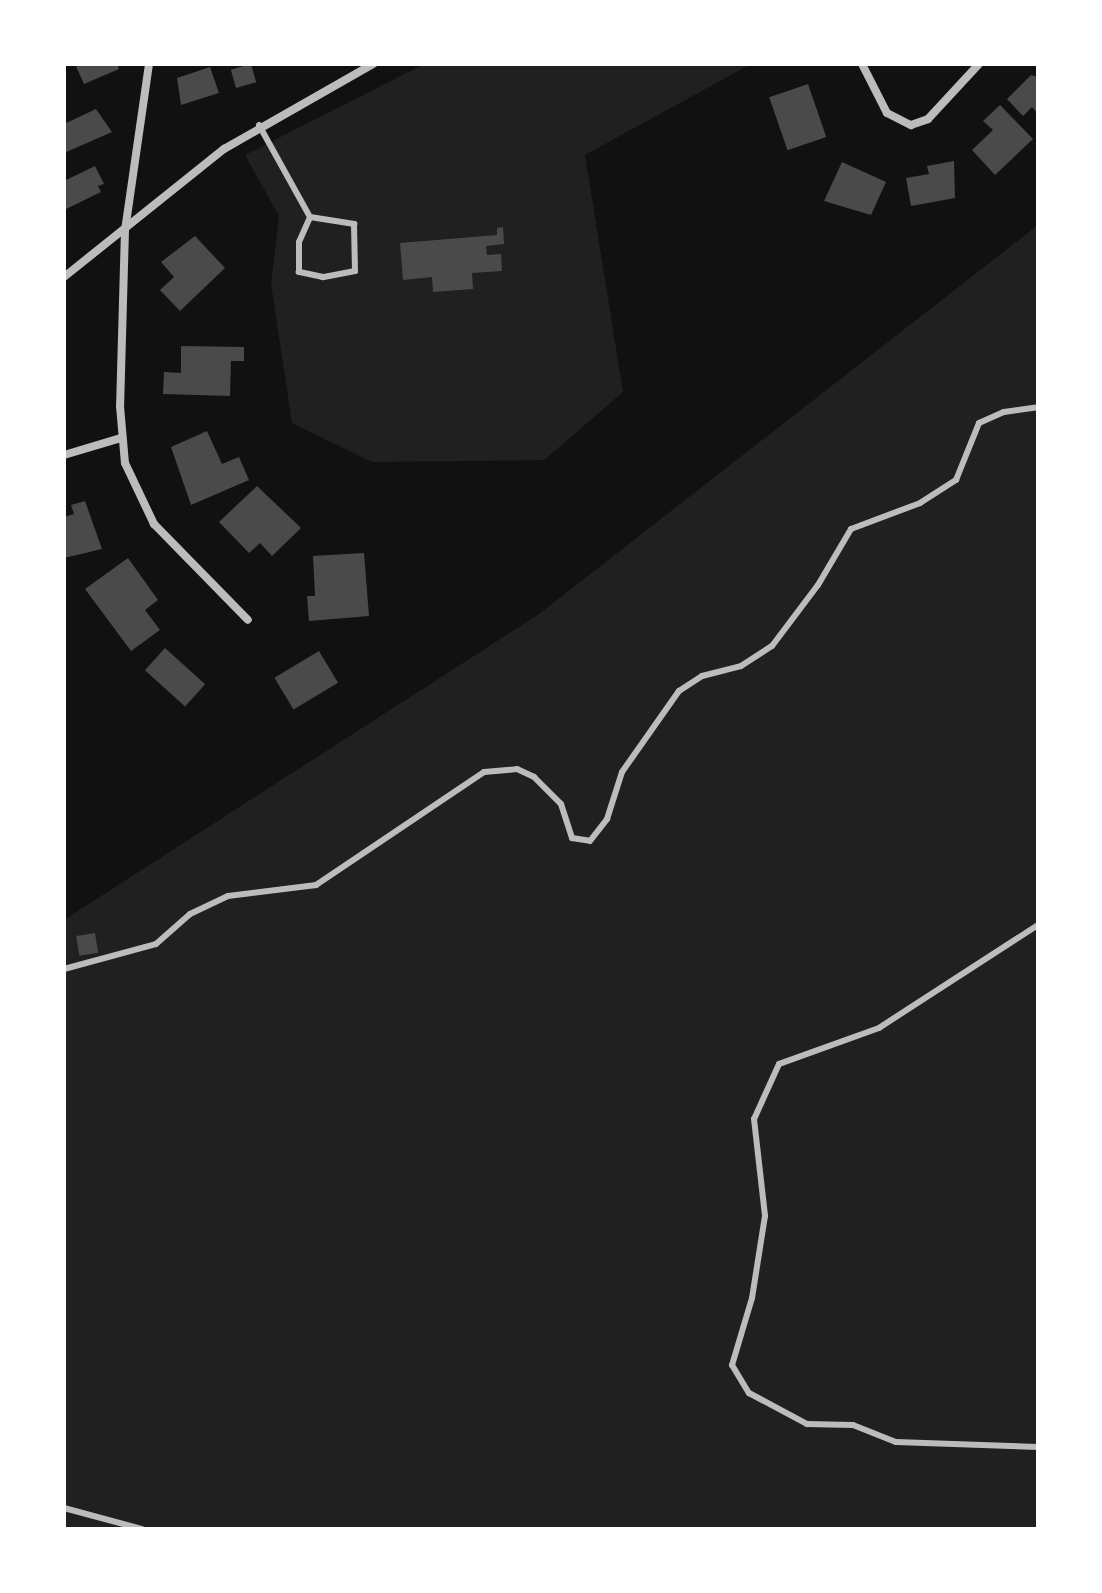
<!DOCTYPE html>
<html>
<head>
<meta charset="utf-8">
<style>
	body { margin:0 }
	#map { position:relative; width:1102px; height:1593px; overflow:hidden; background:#111; font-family:"Titillium Web",sans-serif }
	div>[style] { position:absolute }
	.green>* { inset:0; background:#202020 }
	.building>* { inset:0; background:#4a4a4a; transform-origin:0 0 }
	.service>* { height:6px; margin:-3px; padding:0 3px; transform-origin:3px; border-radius:3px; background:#bcbcbc }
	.minor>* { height:8px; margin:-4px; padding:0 4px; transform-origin:4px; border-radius:4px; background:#bcbcbc }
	span { translate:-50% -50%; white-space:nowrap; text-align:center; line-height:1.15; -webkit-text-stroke:7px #fff; paint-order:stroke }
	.frame { position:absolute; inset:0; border:66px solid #fff; pointer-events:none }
</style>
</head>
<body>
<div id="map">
	<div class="green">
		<div style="clip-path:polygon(424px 64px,751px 64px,585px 155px,623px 392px,544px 460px,372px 462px,292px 423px,271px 284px,279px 216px,245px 155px)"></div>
		<div style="clip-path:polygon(1038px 225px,1038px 1529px,64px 1529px,64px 920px,539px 614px)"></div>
	</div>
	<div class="building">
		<div style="clip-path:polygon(75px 64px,117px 64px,119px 69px,84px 84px)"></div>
		<div style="left:251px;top:64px;width:19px;height:21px;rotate:74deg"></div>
		<div style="clip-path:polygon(210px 67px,219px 93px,181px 105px,177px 78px)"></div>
		<div style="clip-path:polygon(1031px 75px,1038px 77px,1038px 114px,1032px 107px,1023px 116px,1007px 99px)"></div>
		<div style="left:808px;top:84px;width:56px;height:41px;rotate:71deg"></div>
		<div style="clip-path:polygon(1000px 105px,1033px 139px,995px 175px,972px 150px,993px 130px,983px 121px)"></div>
		<div style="clip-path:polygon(96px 109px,112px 132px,64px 153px,64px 124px)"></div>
		<div style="clip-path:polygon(954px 161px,955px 198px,911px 206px,906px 178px,929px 174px,927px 166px)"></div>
		<div style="clip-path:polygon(842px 162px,886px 182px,871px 215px,824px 201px)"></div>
		<div style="clip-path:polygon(95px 166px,104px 184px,98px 186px,101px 192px,64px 210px,64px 181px)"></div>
		<div style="clip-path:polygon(503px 227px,504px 244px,486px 246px,487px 255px,501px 254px,502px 271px,472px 273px,473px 289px,433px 292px,432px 277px,403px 280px,400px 243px,497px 235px,497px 228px)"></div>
		<div style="clip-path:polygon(195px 236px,225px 268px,180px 311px,160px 290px,174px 277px,161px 262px)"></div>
		<div style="clip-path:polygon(181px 346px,244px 347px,244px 361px,231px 361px,230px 396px,163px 394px,164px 372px,181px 373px)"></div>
		<div style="clip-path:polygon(207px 431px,222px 464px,239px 457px,249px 480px,191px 505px,171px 447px)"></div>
		<div style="clip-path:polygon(257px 486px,301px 528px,272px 556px,260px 543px,249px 553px,219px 522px)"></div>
		<div style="clip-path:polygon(85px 501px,102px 549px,64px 558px,64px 517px,74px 514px,71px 505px)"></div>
		<div style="clip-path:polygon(364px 553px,369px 616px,309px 621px,307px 596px,315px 596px,313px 556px)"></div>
		<div style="clip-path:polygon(128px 558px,158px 600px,145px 610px,160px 630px,131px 651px,85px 589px)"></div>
		<div style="left:165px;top:648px;width:54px;height:30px;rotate:42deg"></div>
		<div style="left:319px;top:651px;width:37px;height:52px;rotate:59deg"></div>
		<div style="left:95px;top:933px;width:20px;height:19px;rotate:81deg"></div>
	</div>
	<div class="service">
		<div style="left:259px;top:125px;width:105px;rotate:61deg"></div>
		<div style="left:310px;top:217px;width:45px;rotate:9deg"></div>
		<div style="left:354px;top:224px;width:47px;rotate:88.8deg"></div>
		<div style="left:355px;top:271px;width:33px;rotate:169deg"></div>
		<div style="left:323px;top:277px;width:25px;rotate:-168deg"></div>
		<div style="left:299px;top:272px;width:30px;rotate:-90deg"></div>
		<div style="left:299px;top:242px;width:27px;rotate:-66deg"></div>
		<div style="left:1038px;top:925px;width:189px;rotate:147.1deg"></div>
		<div style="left:879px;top:1028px;width:106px;rotate:160.2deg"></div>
		<div style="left:779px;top:1064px;width:60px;rotate:114.4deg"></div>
		<div style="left:754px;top:1119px;width:98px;rotate:83.5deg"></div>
		<div style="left:765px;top:1216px;width:83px;rotate:99deg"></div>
		<div style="left:752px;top:1298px;width:70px;rotate:106.6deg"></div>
		<div style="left:732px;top:1365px;width:33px;rotate:59deg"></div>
		<div style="left:749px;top:1393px;width:66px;rotate:28.1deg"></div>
		<div style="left:807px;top:1424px;width:46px;rotate:1.2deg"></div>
		<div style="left:853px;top:1425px;width:46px;rotate:21.6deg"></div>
		<div style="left:896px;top:1442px;width:142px;rotate:2deg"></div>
		<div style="left:64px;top:969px;width:95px;rotate:-15.2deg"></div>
		<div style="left:156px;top:944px;width:45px;rotate:-41.4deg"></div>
		<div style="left:190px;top:914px;width:42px;rotate:-25.3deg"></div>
		<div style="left:228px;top:896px;width:89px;rotate:-7.1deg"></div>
		<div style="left:316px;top:885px;width:202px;rotate:-33.9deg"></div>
		<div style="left:484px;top:772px;width:33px;rotate:-5deg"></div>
		<div style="left:517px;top:769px;width:19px;rotate:25deg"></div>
		<div style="left:534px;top:777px;width:38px;rotate:45deg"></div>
		<div style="left:561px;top:804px;width:36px;rotate:72deg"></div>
		<div style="left:572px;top:838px;width:18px;rotate:9deg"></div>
		<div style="left:590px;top:841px;width:28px;rotate:-52deg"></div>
		<div style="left:607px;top:819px;width:49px;rotate:-72.3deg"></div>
		<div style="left:622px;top:772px;width:99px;rotate:-54.9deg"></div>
		<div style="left:679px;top:691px;width:27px;rotate:-33deg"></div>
		<div style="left:702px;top:676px;width:40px;rotate:-14.4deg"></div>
		<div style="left:741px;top:666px;width:37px;rotate:-33deg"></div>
		<div style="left:772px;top:646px;width:76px;rotate:-53deg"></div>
		<div style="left:818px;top:585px;width:65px;rotate:-59.5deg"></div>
		<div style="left:851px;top:529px;width:74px;rotate:-20.6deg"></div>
		<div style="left:920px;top:503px;width:43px;rotate:-32.6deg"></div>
		<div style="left:956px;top:480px;width:61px;rotate:-68deg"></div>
		<div style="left:979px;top:423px;width:27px;rotate:-24deg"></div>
		<div style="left:1004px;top:412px;width:34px;rotate:-8deg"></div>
		<div style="left:64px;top:1508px;width:81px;rotate:15.1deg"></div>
	</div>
	<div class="minor">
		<div style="left:149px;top:64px;width:168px;rotate:98.2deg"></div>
		<div style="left:125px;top:230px;width:176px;rotate:91.6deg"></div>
		<div style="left:120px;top:406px;width:57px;rotate:85deg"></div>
		<div style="left:125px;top:463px;width:68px;rotate:64.6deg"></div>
		<div style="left:154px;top:524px;width:134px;rotate:45.6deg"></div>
		<div style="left:862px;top:64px;width:55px;rotate:63deg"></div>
		<div style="left:887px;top:113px;width:27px;rotate:27deg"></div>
		<div style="left:911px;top:125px;width:18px;rotate:-19deg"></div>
		<div style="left:928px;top:119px;width:75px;rotate:-47.2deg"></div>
		<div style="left:64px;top:277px;width:205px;rotate:-38.7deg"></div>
		<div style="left:224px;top:149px;width:172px;rotate:-29.7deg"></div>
		<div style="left:64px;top:455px;width:59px;rotate:-16.6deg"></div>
	</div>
	<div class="frame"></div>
</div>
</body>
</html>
